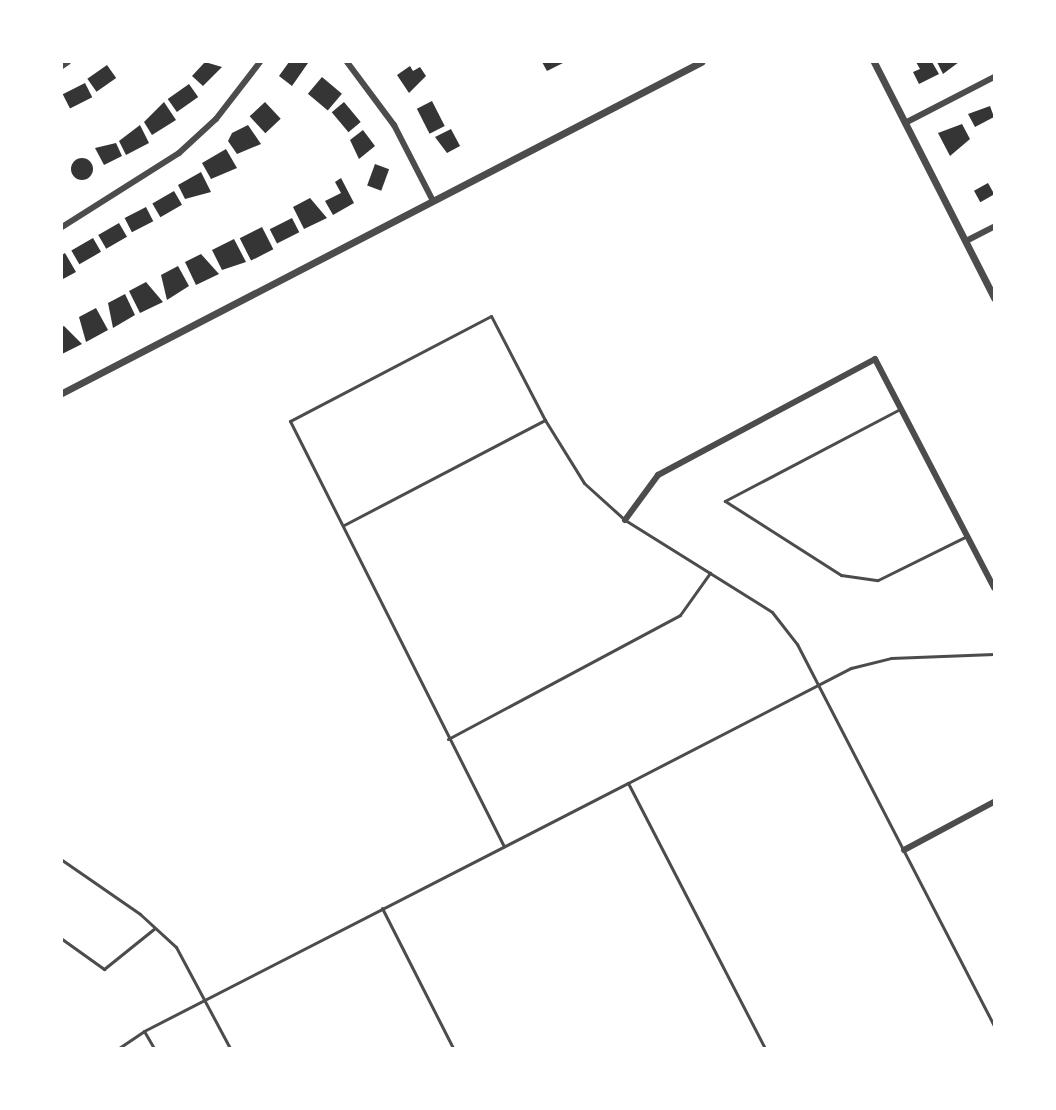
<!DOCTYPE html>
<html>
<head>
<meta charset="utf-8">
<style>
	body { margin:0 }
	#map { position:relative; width:1056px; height:1110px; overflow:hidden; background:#fff; font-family:Mulish,sans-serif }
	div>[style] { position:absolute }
	.building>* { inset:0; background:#353535; transform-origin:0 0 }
	.round { border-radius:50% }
	.service>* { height:3px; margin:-1.5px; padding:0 1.5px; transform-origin:1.5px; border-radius:1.5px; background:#4c4c4c }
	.minor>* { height:6px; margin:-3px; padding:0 3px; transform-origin:3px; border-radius:3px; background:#4c4c4c }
	.tertiary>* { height:7px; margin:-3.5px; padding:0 3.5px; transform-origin:3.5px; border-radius:3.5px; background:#4c4c4c }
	span { translate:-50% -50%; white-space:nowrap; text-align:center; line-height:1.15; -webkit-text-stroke:6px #fff; paint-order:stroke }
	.frame { position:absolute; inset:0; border:63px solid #fff; pointer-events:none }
</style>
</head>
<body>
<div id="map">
	<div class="building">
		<div style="clip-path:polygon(205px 62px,222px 67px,203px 86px,192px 76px)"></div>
		<div style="clip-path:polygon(289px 62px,308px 63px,292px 86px,279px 76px)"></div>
		<div style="clip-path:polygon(542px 62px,565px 62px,547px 71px)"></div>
		<div style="clip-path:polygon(916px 62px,932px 62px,939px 74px,919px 84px,913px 72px,920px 69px)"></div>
		<div style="clip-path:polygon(937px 62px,959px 62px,943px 74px)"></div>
		<div style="left:107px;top:65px;width:16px;height:24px;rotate:55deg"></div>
		<div style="clip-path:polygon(410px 66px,413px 71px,420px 67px,426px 76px,409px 93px,397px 75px)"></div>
		<div style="left:322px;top:77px;width:26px;height:22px;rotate:40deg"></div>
		<div style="left:85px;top:83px;width:16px;height:25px;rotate:63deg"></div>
		<div style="left:189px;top:84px;width:16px;height:26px;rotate:55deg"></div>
		<div style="left:432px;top:101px;width:28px;height:17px;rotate:63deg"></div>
		<div style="clip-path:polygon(164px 102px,176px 120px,152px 135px,144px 122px)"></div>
		<div style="left:265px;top:102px;width:23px;height:21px;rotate:47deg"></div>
		<div style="left:344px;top:102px;width:26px;height:16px;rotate:50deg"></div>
		<div style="clip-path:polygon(990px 106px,994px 117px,975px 127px,968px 114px)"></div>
		<div style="clip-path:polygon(962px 124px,970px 139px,950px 156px,938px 133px)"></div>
		<div style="clip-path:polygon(140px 125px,149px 143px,126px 155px,119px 141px)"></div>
		<div style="clip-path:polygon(248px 125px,261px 144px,237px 154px,228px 141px,232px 133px)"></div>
		<div style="clip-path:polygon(451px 129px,460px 146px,447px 153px,435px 137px)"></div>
		<div style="clip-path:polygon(363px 130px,375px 146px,359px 159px,350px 140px)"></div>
		<div style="clip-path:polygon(116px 143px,122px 156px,104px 165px,95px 148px)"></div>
		<div style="clip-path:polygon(226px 149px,237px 168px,211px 179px,202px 163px)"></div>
		<div class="round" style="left:71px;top:158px;width:22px;height:22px"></div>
		<div style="left:375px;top:164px;width:15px;height:23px;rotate:20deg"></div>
		<div style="clip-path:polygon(201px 172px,211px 192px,185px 199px,178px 185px)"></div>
		<div style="clip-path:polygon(341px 178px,354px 203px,333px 215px,325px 201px,341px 193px,335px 182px)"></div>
		<div style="left:988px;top:183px;width:13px;height:16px;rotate:61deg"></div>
		<div style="left:174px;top:191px;width:16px;height:25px;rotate:60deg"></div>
		<div style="clip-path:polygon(310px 198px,327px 218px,304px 229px,293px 207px)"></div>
		<div style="left:146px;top:207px;width:16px;height:24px;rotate:63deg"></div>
		<div style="left:292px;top:218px;width:16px;height:25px;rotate:63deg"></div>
		<div style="left:119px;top:223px;width:16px;height:24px;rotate:60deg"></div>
		<div style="left:262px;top:227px;width:25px;height:25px;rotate:63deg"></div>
		<div style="left:93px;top:238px;width:16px;height:25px;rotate:60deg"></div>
		<div style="clip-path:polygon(234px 239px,246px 262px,222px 270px,212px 250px)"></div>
		<div style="clip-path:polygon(65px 253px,76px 272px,63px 279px,62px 255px)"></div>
		<div style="clip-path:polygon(201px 254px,219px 274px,196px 285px,185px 262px)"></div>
		<div style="clip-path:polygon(178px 266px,189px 286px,167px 300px,161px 275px)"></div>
		<div style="clip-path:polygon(146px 282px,163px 302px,140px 313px,129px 291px)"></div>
		<div style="clip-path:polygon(125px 294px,135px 315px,113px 328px,108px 303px)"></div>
		<div style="clip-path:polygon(96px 308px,108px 330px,86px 342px,79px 317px)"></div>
		<div style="clip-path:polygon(64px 326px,82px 344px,62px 354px,62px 327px)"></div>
	</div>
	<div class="service">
		<div style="left:900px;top:409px;width:198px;rotate:152.3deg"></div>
		<div style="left:725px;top:501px;width:138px;rotate:32.5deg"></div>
		<div style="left:841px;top:575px;width:37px;rotate:8deg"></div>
		<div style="left:878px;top:580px;width:99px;rotate:-26.3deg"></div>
		<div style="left:545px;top:420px;width:74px;rotate:58.2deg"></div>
		<div style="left:584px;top:483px;width:55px;rotate:42.1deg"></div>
		<div style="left:625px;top:520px;width:173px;rotate:32deg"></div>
		<div style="left:772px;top:612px;width:41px;rotate:52deg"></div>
		<div style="left:797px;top:644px;width:429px;rotate:62.7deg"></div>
		<div style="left:344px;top:525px;width:227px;rotate:-27.6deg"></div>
		<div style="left:545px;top:420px;width:117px;rotate:-117.4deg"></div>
		<div style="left:491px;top:316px;width:227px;rotate:152.4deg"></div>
		<div style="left:290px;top:421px;width:476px;rotate:63.3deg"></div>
		<div style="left:448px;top:739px;width:263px;rotate:-28.1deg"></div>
		<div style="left:680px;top:615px;width:52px;rotate:-54.5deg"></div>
		<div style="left:628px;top:783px;width:251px;rotate:-27.3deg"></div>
		<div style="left:851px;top:668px;width:41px;rotate:-14deg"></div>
		<div style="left:891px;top:658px;width:103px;rotate:-2.2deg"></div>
		<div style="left:62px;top:860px;width:95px;rotate:34.7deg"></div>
		<div style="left:140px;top:914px;width:49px;rotate:42.5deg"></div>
		<div style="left:176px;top:947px;width:115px;rotate:61.9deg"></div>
		<div style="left:382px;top:908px;width:157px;rotate:63.1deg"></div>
		<div style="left:62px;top:939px;width:52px;rotate:35.5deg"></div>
		<div style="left:104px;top:969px;width:65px;rotate:-38.8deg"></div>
		<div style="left:144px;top:1031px;width:20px;rotate:60deg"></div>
		<div style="left:119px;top:1048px;width:30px;rotate:-34deg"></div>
		<div style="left:144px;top:1031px;width:544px;rotate:-27.13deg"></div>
		<div style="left:628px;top:783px;width:298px;rotate:62.7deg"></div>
	</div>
	<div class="minor">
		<div style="left:347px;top:62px;width:79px;rotate:53.3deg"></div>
		<div style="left:394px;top:125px;width:85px;rotate:62.8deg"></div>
		<div style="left:62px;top:66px;width:7px;rotate:-34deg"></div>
		<div style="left:905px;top:123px;width:100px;rotate:-27.3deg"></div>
		<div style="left:62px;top:227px;width:138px;rotate:-32.3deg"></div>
		<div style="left:179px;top:153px;width:50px;rotate:-42.6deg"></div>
		<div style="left:216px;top:119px;width:72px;rotate:-52.3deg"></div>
		<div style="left:966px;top:241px;width:31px;rotate:-27deg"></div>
		<div style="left:625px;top:520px;width:56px;rotate:-53.7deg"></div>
		<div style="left:658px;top:475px;width:246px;rotate:-28.1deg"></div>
		<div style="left:875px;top:359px;width:258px;rotate:62.5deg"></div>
		<div style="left:904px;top:850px;width:102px;rotate:-28.1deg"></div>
	</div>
	<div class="tertiary">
		<div style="left:874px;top:62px;width:265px;rotate:63deg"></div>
		<div style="left:62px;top:393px;width:720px;rotate:-27.38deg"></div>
	</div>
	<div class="frame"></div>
</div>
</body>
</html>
